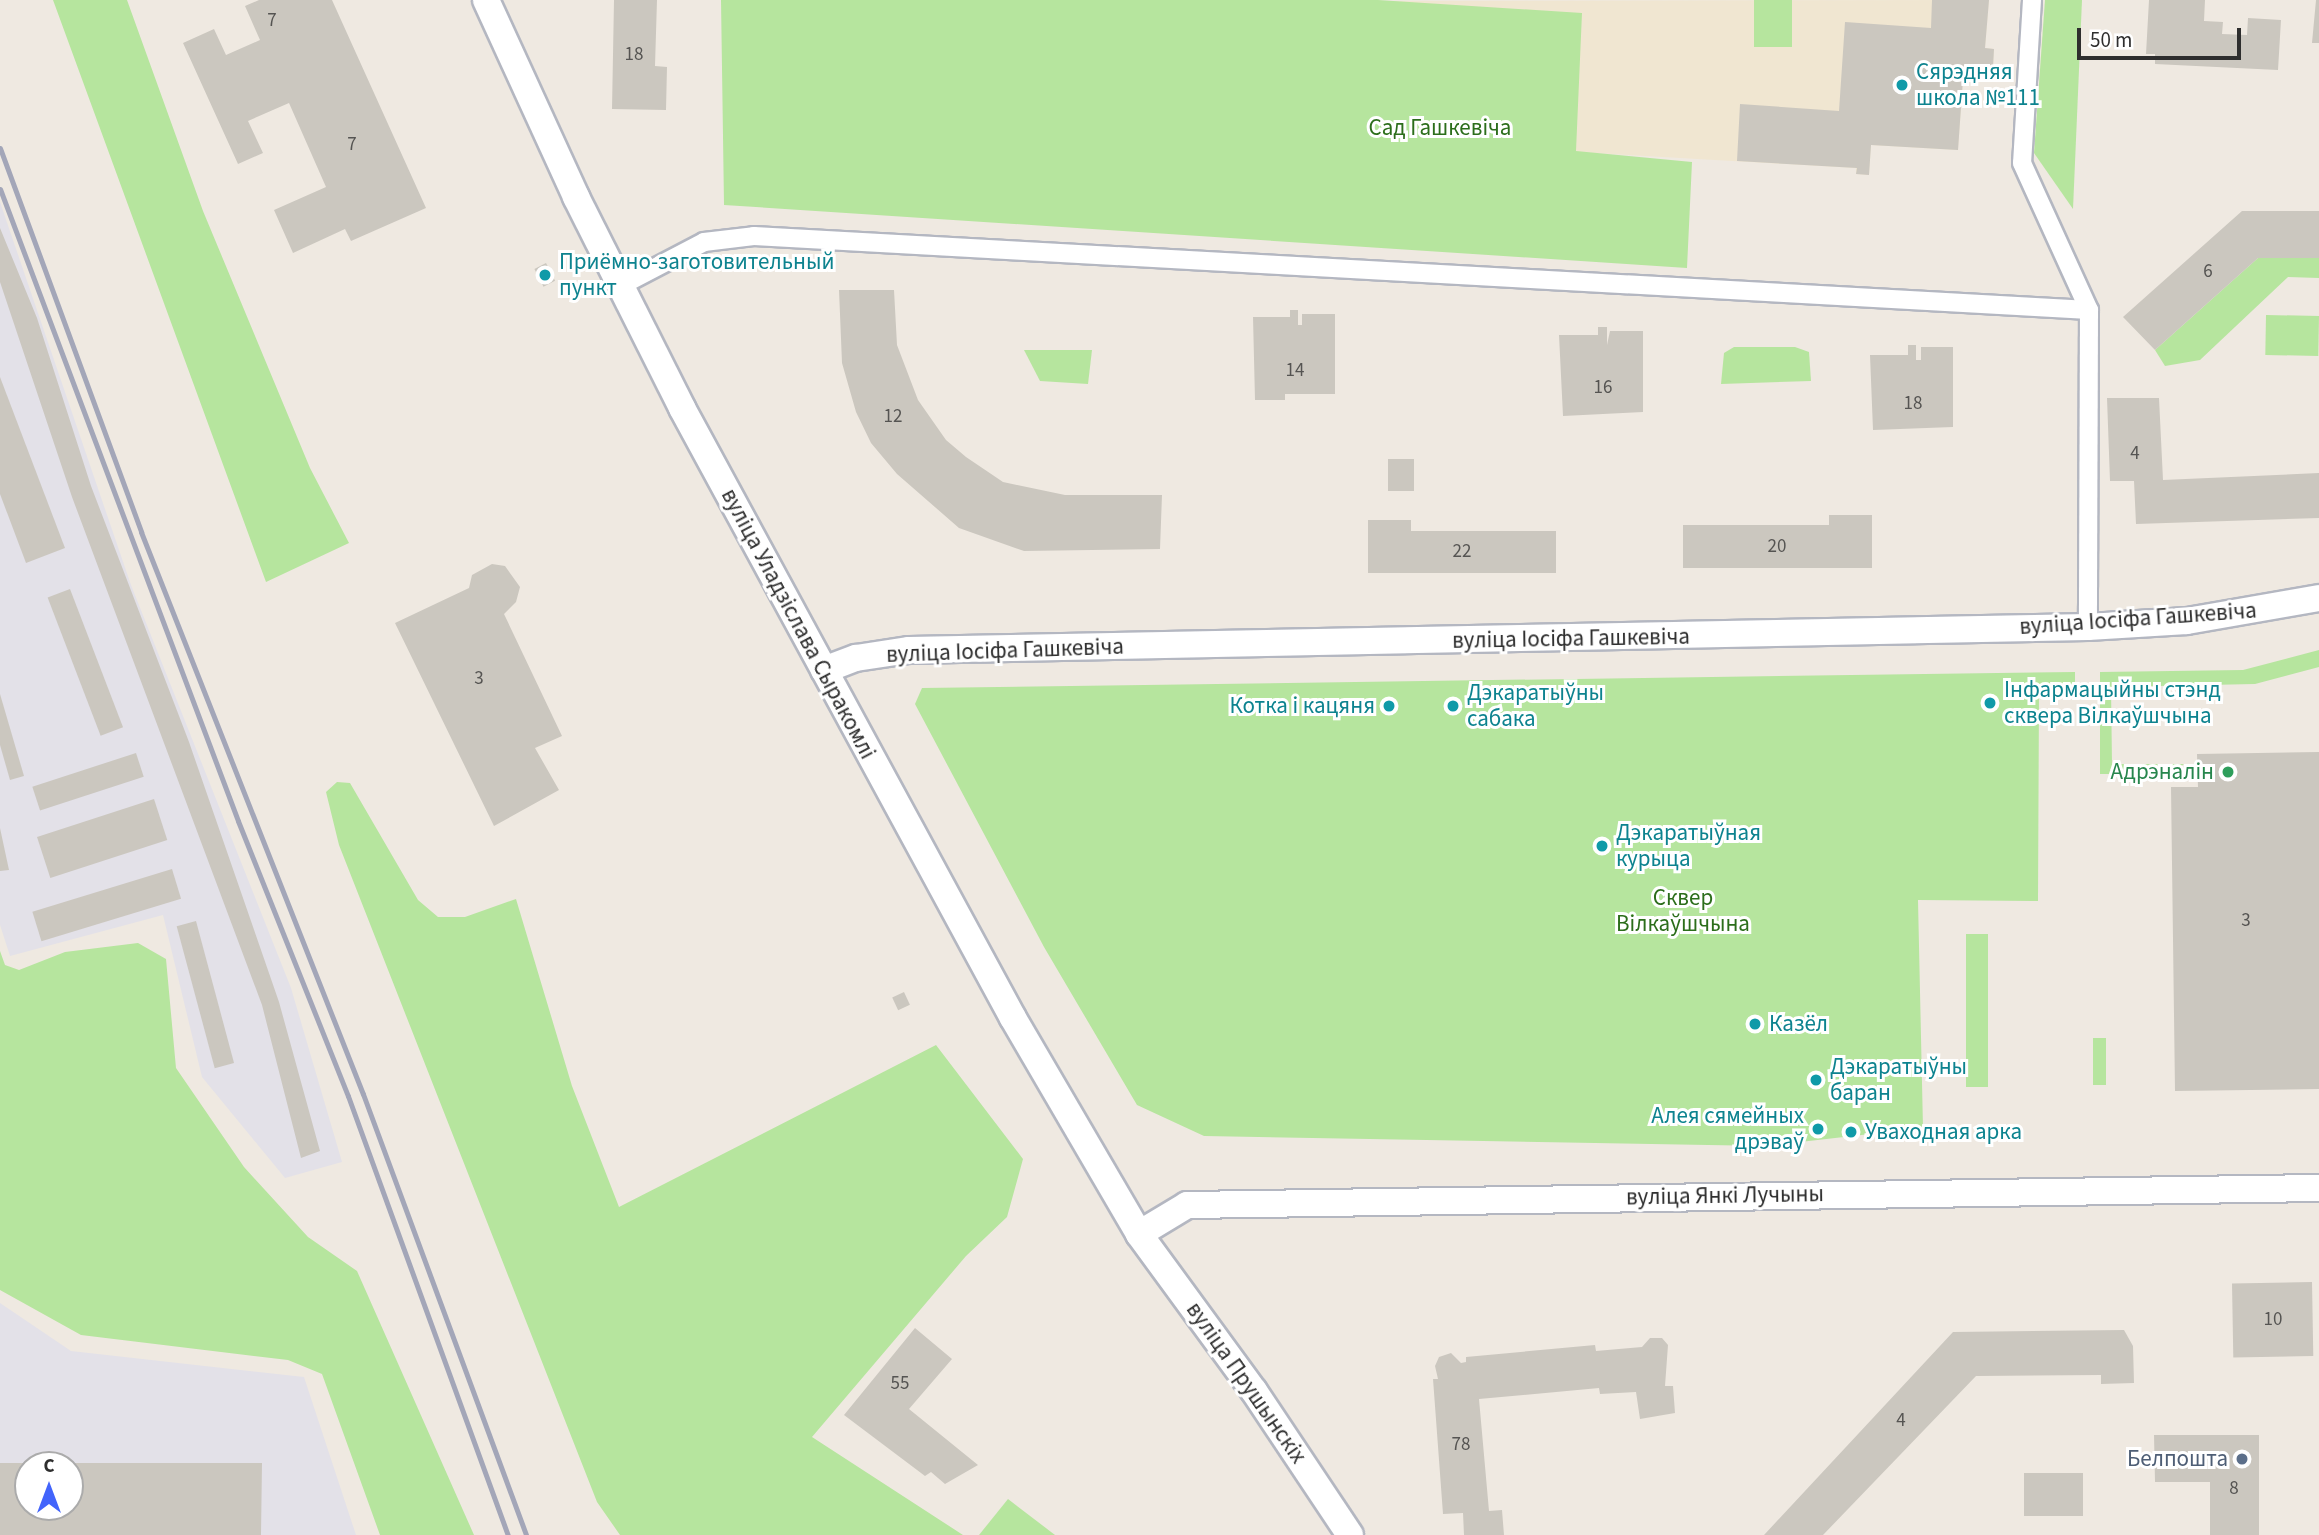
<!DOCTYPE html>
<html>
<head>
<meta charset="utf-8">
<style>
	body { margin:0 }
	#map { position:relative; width:2319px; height:1535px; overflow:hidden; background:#efe9e1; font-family:"Source Sans 3",sans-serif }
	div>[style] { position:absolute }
	.industrial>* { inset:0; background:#e3e1e8 }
	.education>* { inset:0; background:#f0e6d1 }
	.green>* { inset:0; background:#b6e59e; transform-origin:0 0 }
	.building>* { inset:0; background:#cbc7bf; transform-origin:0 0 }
	.roads { filter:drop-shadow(2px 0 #b4b7c1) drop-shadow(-2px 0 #b4b7c1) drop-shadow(0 2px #b4b7c1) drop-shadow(0 -2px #b4b7c1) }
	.street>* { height:18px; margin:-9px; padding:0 9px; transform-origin:9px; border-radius:9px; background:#fff }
	.secondary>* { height:26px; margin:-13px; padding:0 13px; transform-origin:13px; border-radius:13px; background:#fff }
	.rail>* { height:5px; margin:-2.5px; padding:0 2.5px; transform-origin:2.5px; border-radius:2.5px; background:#a3a6b8 }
	.dots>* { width:19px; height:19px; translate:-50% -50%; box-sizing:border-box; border:4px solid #fff; border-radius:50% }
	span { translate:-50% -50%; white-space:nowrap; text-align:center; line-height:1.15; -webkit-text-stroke:6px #fff; paint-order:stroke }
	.number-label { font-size:19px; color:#555452 }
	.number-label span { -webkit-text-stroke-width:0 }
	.culture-label { font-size:23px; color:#0d838f }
	.left { translate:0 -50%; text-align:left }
	.right { translate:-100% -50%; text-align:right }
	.park-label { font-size:23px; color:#2c6e1b }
	.street-label { font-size:23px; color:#2e2e2e }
	.leisure-label { font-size:23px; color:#27864d }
	.service-label { font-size:23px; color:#4e5e75 }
	.north { position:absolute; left:14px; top:1451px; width:70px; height:70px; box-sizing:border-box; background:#fff; border:2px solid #ababab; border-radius:50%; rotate:0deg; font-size:19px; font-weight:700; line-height:28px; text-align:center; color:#2e2e2e }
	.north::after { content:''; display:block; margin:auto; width:24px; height:32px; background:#4264fb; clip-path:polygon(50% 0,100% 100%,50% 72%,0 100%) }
	.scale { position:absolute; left:2077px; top:28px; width:164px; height:32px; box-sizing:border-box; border:4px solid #2e2e2e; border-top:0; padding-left:9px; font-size:21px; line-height:24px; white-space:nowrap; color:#2e2e2e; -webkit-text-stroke:5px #fff; paint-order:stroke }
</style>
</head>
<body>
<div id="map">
	<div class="industrial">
		<div style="clip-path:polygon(0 202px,131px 585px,291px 988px,342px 1162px,285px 1178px,202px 1077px,163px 915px,10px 956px,0 925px)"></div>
		<div style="clip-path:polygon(evenodd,0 1303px,71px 1351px,304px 1377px,356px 1535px,0 1535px,0 1303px,28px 1465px,70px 1465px,70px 1507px,28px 1507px,28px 1465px)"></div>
	</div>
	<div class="education">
		<div style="clip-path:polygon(1989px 0,1985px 48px,1994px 49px,1993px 67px,1964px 65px,1958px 150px,1871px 145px,1869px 175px,1856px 174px,1856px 168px,1576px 152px,1378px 1px)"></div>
	</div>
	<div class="green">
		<div style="clip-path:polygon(53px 0,127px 0,203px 211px,310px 468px,349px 543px,266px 582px)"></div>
		<div style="clip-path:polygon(721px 0,1378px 0,1582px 13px,1576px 151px,1692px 162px,1687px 268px,724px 205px)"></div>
		<div style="left:1754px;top:0;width:38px;height:47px"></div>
		<div style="clip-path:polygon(2045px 0,2082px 0,2073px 209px,2034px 153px)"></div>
		<div style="clip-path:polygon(2258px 258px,2319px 258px,2319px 278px,2288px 277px,2200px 360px,2165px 366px,2155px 350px)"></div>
		<div style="left:2266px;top:315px;width:53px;height:40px;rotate:1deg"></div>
		<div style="clip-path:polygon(1734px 347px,1795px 347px,1809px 352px,1811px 381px,1721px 384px,1724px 353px)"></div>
		<div style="clip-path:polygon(1024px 350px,1092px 350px,1088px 384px,1040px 381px)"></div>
		<div style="clip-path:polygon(2319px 650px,2319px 667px,2255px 684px,2111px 687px,2112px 764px,2184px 764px,2171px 774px,2100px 774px,2100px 672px,2243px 670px)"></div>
		<div style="clip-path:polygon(2075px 672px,2075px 692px,2039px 693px,2038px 901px,1918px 900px,1923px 1128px,1765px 1146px,1204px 1136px,1137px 1105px,1044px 947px,915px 704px,922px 688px)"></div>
		<div style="clip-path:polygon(337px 782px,350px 783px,418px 900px,438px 917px,465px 917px,516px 899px,572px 1086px,619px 1207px,936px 1045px,1023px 1159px,1007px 1217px,966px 1256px,812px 1437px,963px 1535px,620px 1535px,597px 1502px,339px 845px,326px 792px)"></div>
		<div style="left:1966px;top:934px;width:22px;height:153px"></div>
		<div style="clip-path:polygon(138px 943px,166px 959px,176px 1068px,244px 1167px,308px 1237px,357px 1271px,474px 1535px,380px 1535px,322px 1374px,288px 1360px,81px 1335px,0 1290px,0 951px,5px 965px,19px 970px,65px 952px)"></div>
		<div style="left:2093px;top:1038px;width:13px;height:47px"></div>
		<div style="clip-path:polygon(1008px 1499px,1055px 1535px,979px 1535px)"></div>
	</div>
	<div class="building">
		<div style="clip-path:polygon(259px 0,332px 0,426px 208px,351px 241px,345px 229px,293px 253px,274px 210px,326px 187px,289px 103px,248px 121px,263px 153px,238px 164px,183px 43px,214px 29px,226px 55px,260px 40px,245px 6px)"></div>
		<div style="clip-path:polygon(614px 0,657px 0,655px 66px,667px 67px,666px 110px,612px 109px)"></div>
		<div style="clip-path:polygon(1932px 0,1989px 0,1985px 48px,1994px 49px,1993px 67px,1964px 65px,1958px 150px,1871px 145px,1869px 175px,1856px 174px,1857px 168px,1737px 161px,1740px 104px,1839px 111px,1845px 22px,1931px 28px)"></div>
		<div style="clip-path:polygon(2149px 0,2205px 0,2204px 21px,2223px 22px,2222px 34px,2247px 35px,2248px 18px,2281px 20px,2278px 70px,2155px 64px,2155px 54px,2146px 54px)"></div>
		<div style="clip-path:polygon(2316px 0,2319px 0,2319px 43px,2312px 43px)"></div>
		<div style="clip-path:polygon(2242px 211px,2319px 211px,2319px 258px,2258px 258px,2155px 350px,2123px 317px)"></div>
		<div style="clip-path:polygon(0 228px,37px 318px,91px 486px,189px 742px,279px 1002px,320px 1151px,301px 1158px,262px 1005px,72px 497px,0 282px)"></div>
		<div style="left:546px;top:263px;width:20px;height:13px;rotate:63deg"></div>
		<div style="clip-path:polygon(839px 290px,894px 290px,897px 345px,918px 400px,946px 440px,966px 457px,1003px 482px,1065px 495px,1162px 495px,1160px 549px,1024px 551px,959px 528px,897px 474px,871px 443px,856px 412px,842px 363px)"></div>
		<div style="clip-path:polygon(1290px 310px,1298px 310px,1298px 325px,1302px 325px,1302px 314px,1335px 314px,1335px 394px,1285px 394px,1285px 400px,1255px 400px,1253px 317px,1290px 317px)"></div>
		<div style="clip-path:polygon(1598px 327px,1607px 327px,1607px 345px,1610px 331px,1643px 331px,1643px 412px,1563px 416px,1559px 335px,1598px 335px)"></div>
		<div style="clip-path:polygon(1908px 345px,1916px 345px,1916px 360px,1921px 360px,1921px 347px,1953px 347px,1953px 427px,1873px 430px,1870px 355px,1908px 355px)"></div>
		<div style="clip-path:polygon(0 377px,65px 548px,26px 563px,0 494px)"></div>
		<div style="clip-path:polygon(2107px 398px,2159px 398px,2163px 480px,2319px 473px,2319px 518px,2136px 524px,2134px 481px,2110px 481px)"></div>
		<div style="left:1414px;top:459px;width:32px;height:26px;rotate:90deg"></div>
		<div style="clip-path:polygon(1829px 515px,1872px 515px,1872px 568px,1683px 568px,1683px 525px,1829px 525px)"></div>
		<div style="clip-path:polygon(1368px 520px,1411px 520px,1411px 531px,1556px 531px,1556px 573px,1368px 573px)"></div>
		<div style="clip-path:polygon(492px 564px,505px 566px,520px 587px,516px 602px,504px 614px,562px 736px,535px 748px,559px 790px,494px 826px,395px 623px,469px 588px,472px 575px)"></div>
		<div style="left:70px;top:589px;width:148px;height:24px;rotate:69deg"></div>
		<div style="clip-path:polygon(0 694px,24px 776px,10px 780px,0 745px)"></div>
		<div style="clip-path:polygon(2319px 752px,2319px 1089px,2175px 1091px,2171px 787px,2198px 787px,2197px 754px)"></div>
		<div style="left:136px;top:753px;width:25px;height:109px;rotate:72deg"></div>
		<div style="left:154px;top:799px;width:43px;height:123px;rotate:72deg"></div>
		<div style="clip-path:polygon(0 828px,9px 870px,0 871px)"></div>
		<div style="left:172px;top:869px;width:31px;height:146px;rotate:73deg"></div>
		<div style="left:196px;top:921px;width:147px;height:20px;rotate:75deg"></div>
		<div style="left:904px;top:992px;width:14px;height:13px;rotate:65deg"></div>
		<div style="left:2312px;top:1282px;width:74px;height:80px;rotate:89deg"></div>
		<div style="clip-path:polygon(915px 1328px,952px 1359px,909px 1409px,978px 1465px,945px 1484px,931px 1472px,925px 1476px,844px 1415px)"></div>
		<div style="clip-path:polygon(2124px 1330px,2133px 1346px,2134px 1383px,2101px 1384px,2101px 1375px,1976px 1376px,1823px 1535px,1764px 1535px,1953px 1332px)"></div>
		<div style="clip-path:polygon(1650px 1338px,1662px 1338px,1668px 1345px,1665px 1386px,1673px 1386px,1675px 1413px,1640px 1419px,1636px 1392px,1600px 1394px,1599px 1388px,1479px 1399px,1489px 1511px,1502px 1510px,1504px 1535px,1464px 1535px,1463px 1513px,1443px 1514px,1433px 1379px,1438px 1379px,1435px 1366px,1439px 1357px,1451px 1353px,1461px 1363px,1466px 1362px,1466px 1357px,1595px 1345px,1596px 1351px,1642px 1347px)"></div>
		<div style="clip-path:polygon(2154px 1435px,2259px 1435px,2259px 1535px,2210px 1535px,2210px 1482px,2155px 1482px)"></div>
		<div style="clip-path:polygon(0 1463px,28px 1463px,28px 1507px,70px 1507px,70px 1463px,262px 1463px,261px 1535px,0 1535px)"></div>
		<div style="left:2024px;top:1473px;width:59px;height:43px"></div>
	</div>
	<div class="roads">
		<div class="street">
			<div style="left:2032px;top:0;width:163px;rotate:93.5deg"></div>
			<div style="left:2022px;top:163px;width:162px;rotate:65.5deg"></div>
			<div style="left:2089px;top:310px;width:317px;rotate:90.2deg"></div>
			<div style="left:620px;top:286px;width:95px;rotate:-27.6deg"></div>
			<div style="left:704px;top:242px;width:50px;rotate:-6.8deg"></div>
			<div style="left:754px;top:236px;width:1337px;rotate:3.17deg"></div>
		</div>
		<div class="secondary">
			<div style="left:486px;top:0;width:217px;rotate:65.4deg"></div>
			<div style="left:576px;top:197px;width:236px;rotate:63.3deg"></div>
			<div style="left:682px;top:408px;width:694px;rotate:61.51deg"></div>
			<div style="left:1013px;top:1018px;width:250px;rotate:59.7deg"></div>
			<div style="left:1139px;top:1234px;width:195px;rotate:53.8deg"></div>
			<div style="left:1254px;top:1391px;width:173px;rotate:56.3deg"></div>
			<div style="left:824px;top:670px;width:34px;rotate:-21deg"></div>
			<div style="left:856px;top:658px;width:54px;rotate:-8.6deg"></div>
			<div style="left:909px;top:650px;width:1179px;rotate:-1.12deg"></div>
			<div style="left:2088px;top:627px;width:99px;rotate:-3.5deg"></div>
			<div style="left:2187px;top:621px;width:134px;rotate:-9.9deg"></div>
			<div style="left:1139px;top:1234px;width:56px;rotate:-31.1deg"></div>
			<div style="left:1187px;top:1205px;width:1132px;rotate:-0.86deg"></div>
		</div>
	</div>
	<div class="rail">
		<div style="left:0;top:148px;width:409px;rotate:69.8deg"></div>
		<div style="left:141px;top:532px;width:604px;rotate:68.45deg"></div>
		<div style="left:363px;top:1094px;width:470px;rotate:69.7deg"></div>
		<div style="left:0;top:189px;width:675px;rotate:69.36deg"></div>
		<div style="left:238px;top:821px;width:296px;rotate:68.2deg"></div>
		<div style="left:348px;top:1096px;width:467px;rotate:70deg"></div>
	</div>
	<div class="dots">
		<div style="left:1902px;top:85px;background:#0f9aa8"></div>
		<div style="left:545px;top:275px;background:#0f9aa8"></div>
		<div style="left:1990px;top:703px;background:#0f9aa8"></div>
		<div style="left:1389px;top:706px;background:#0f9aa8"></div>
		<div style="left:1453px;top:706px;background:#0f9aa8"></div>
		<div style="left:2228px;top:772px;background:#2e9e5b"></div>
		<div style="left:1602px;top:846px;background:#0f9aa8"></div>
		<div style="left:1755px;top:1024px;background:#0f9aa8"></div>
		<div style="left:1816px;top:1080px;background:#0f9aa8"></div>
		<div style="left:1818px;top:1129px;background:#0f9aa8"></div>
		<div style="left:1851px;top:1132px;background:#0f9aa8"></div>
		<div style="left:2242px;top:1459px;background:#5c6f8a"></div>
	</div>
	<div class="number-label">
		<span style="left:272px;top:21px">7</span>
		<span style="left:634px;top:55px">18</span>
		<span style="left:352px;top:145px">7</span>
		<span style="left:2208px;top:272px">6</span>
		<span style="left:1295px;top:371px">14</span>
		<span style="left:1603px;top:388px">16</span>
		<span style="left:1913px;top:404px">18</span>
		<span style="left:893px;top:417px">12</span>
		<span style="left:2135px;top:454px">4</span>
		<span style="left:1777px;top:547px">20</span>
		<span style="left:1462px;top:552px">22</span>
		<span style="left:479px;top:679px">3</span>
		<span style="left:2246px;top:921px">3</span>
		<span style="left:2273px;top:1320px">10</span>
		<span style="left:900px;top:1384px">55</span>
		<span style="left:1901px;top:1421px">4</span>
		<span style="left:1461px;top:1445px">78</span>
		<span style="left:2234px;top:1489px">8</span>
	</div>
	<div class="culture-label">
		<span class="left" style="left:1916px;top:85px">Сярэдняя<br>школа №111</span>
		<span class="left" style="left:559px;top:275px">Приёмно-заготовительный<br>пункт</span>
		<span class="left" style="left:2004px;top:703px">Інфармацыйны стэнд<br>сквера Вілкаўшчына</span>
		<span class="left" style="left:1467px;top:706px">Дэкаратыўны<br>сабака</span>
		<span class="right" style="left:1375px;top:706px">Котка і кацяня</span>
		<span class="left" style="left:1616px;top:846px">Дэкаратыўная<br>курыца</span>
		<span class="left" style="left:1769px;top:1024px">Казёл</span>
		<span class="left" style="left:1830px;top:1080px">Дэкаратыўны<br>баран</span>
		<span class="right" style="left:1804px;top:1129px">Алея сямейных<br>дрэваў</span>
		<span class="left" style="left:1865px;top:1132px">Уваходная арка</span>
	</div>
	<div class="park-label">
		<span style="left:1440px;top:128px">Сад Гашкевіча</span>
		<span style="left:1683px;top:911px">Сквер<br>Вілкаўшчына</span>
	</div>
	<div class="street-label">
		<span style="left:2138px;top:619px;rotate:-4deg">вуліца Іосіфа Гашкевіча</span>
		<span style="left:798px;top:624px;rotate:62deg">вуліца Уладзіслава Сыракомлі</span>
		<span style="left:1571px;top:639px;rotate:-1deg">вуліца Іосіфа Гашкевіча</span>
		<span style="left:1005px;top:651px;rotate:-2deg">вуліца Іосіфа Гашкевіча</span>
		<span style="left:1725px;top:1196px;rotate:-1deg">вуліца Янкі Лучыны</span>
		<span style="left:1246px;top:1383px;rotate:55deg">вуліца Прушынскіх</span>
	</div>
	<div class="leisure-label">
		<span class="right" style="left:2214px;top:772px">Адрэналін</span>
	</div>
	<div class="service-label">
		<span class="right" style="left:2228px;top:1459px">Белпошта</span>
	</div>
	<div class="north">С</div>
	<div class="scale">50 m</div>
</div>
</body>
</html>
